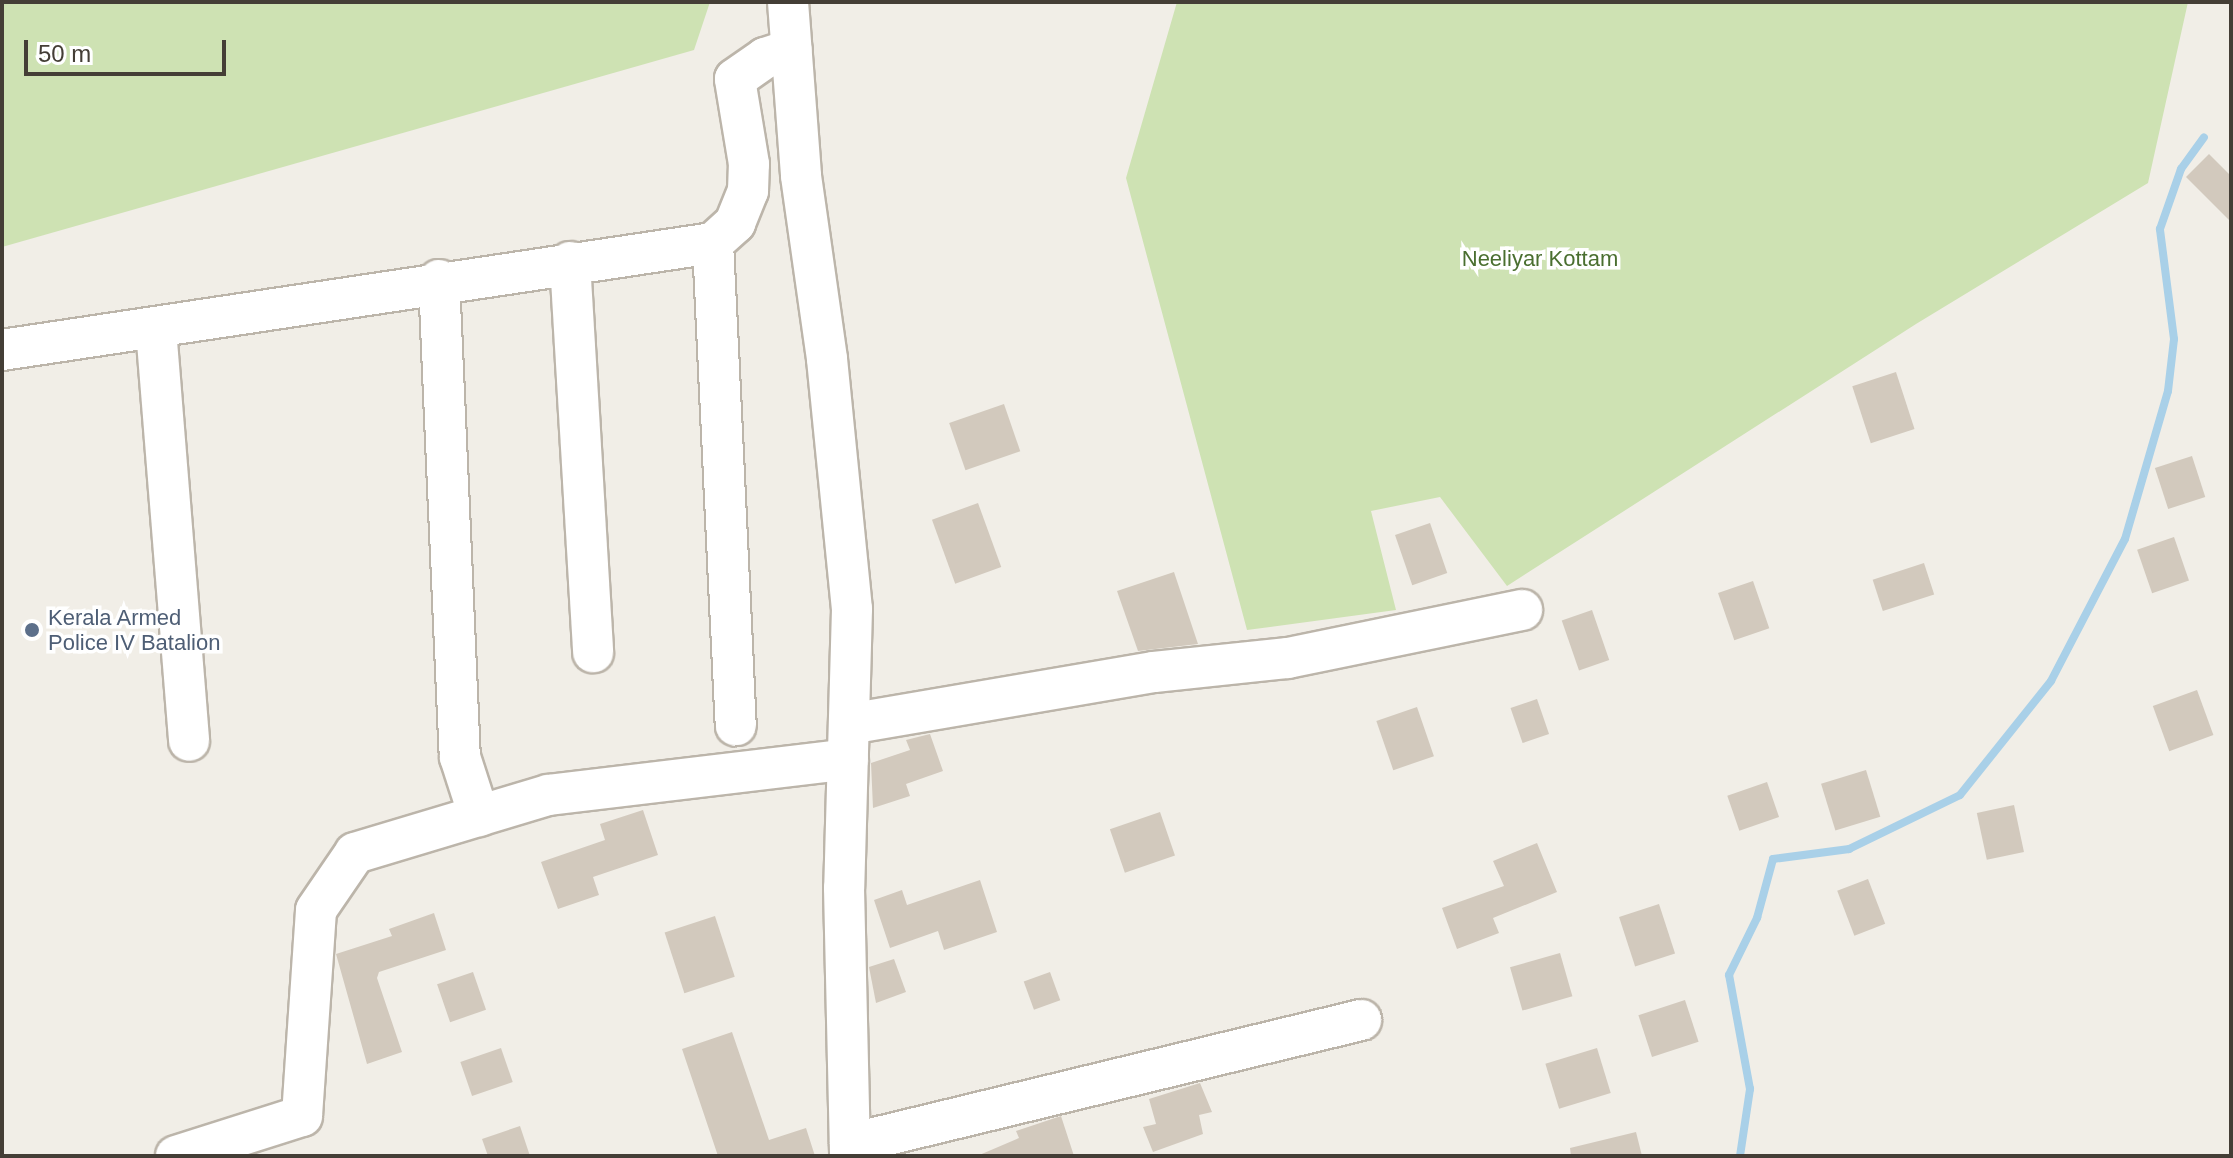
<!DOCTYPE html>
<html>
<head>
<meta charset="utf-8">
<style>
	body { margin:0 }
	#map { position:relative; width:2233px; height:1158px; overflow:hidden; background:#f1eee7; font-family:Helvetica,sans-serif }
	div>[style] { position:absolute }
	.green>* { inset:0; background:#cee2b3 }
	.stream>* { height:8px; margin:-4px; padding:0 4px; transform-origin:4px; border-radius:4px; background:#a9d0e8 }
	.building>* { inset:0; background:#d2c9bd; transform-origin:0 0 }
	.roads { filter:drop-shadow(2px 0 #bcb5aa) drop-shadow(-2px 0 #bcb5aa) drop-shadow(0 2px #bcb5aa) drop-shadow(0 -2px #bcb5aa) }
	.minor>* { height:40px; margin:-20px; padding:0 20px; transform-origin:20px; border-radius:20px; background:#fff }
	.dots>* { width:22px; height:22px; translate:-50% -50%; box-sizing:border-box; border:4px solid #fff; border-radius:50% }
	span { translate:-50% -50%; white-space:nowrap; text-align:center; line-height:1.15; -webkit-text-stroke:7px #fff; paint-order:stroke }
	.park-label { font-size:22px; color:#4a6f30 }
	.service-label { font-size:22px; color:#4e5e75 }
	.left { translate:0 -50%; text-align:left }
	.frame { position:absolute; inset:0; border:4px solid #443e36; pointer-events:none }
	.scale { position:absolute; left:24px; top:40px; width:202px; height:36px; box-sizing:border-box; border:4px solid #443e36; border-top:0; padding-left:10px; font-size:24px; line-height:28px; white-space:nowrap; color:#443e36; -webkit-text-stroke:6px #fff; paint-order:stroke }
</style>
</head>
<body>
<div id="map">
	<div class="green">
		<div style="clip-path:polygon(2px 2px,710px 2px,694px 50px,2px 247px)"></div>
		<div style="clip-path:polygon(1177px 2px,2188px 2px,2148px 183px,1916px 324px,1507px 586px,1440px 497px,1371px 511px,1396px 610px,1247px 630px,1126px 178px)"></div>
	</div>
	<div class="stream">
		<div style="left:1740px;top:1156px;width:68px;rotate:-81.5deg"></div>
		<div style="left:1750px;top:1089px;width:116px;rotate:-100.4deg"></div>
		<div style="left:1729px;top:975px;width:64px;rotate:-63.8deg"></div>
		<div style="left:1757px;top:918px;width:61px;rotate:-74.8deg"></div>
		<div style="left:1773px;top:859px;width:77px;rotate:-7.5deg"></div>
		<div style="left:1849px;top:849px;width:123px;rotate:-25.9deg"></div>
		<div style="left:1960px;top:795px;width:146px;rotate:-51.4deg"></div>
		<div style="left:2051px;top:681px;width:160px;rotate:-62.5deg"></div>
		<div style="left:2125px;top:539px;width:154px;rotate:-73.8deg"></div>
		<div style="left:2168px;top:391px;width:52px;rotate:-83.4deg"></div>
		<div style="left:2174px;top:339px;width:111px;rotate:-97.3deg"></div>
		<div style="left:2160px;top:229px;width:64px;rotate:-70.7deg"></div>
		<div style="left:2181px;top:169px;width:39px;rotate:-54deg"></div>
	</div>
	<div class="building">
		<div style="clip-path:polygon(2209px 154px,2231px 176px,2231px 222px,2186px 177px)"></div>
		<div style="left:1896px;top:372px;width:60px;height:46px;rotate:72deg"></div>
		<div style="left:1004px;top:404px;width:50px;height:58px;rotate:71deg"></div>
		<div style="left:2192px;top:456px;width:43px;height:39px;rotate:72deg"></div>
		<div style="left:978px;top:503px;width:68px;height:49px;rotate:70deg"></div>
		<div style="left:1430px;top:523px;width:53px;height:37px;rotate:71deg"></div>
		<div style="left:2174px;top:537px;width:46px;height:39px;rotate:71deg"></div>
		<div style="left:1924px;top:563px;width:33px;height:54px;rotate:72deg"></div>
		<div style="clip-path:polygon(1174px 572px,1198px 644px,1138px 651px,1117px 591px)"></div>
		<div style="left:1753px;top:581px;width:50px;height:37px;rotate:71deg"></div>
		<div style="left:1592px;top:610px;width:53px;height:32px;rotate:71deg"></div>
		<div style="left:2197px;top:690px;width:48px;height:47px;rotate:70deg"></div>
		<div style="left:1537px;top:699px;width:37px;height:28px;rotate:71deg"></div>
		<div style="left:1417px;top:707px;width:52px;height:43px;rotate:71deg"></div>
		<div style="clip-path:polygon(930px 734px,943px 771px,906px 784px,910px 796px,873px 808px,871px 763px,910px 750px,906px 740px)"></div>
		<div style="left:1866px;top:770px;width:49px;height:47px;rotate:73deg"></div>
		<div style="left:1767px;top:782px;width:37px;height:42px;rotate:71deg"></div>
		<div style="left:2014px;top:805px;width:48px;height:38px;rotate:78deg"></div>
		<div style="clip-path:polygon(643px 810px,658px 855px,593px 877px,599px 895px,558px 909px,541px 862px,605px 840px,600px 824px)"></div>
		<div style="left:1160px;top:812px;width:46px;height:53px;rotate:71deg"></div>
		<div style="clip-path:polygon(1537px 843px,1557px 892px,1493px 918px,1499px 933px,1457px 949px,1442px 908px,1504px 886px,1493px 861px)"></div>
		<div style="left:1868px;top:879px;width:48px;height:33px;rotate:69deg"></div>
		<div style="clip-path:polygon(980px 880px,997px 932px,944px 950px,938px 931px,890px 948px,874px 900px,902px 890px,907px 905px)"></div>
		<div style="left:1659px;top:904px;width:52px;height:42px;rotate:72deg"></div>
		<div style="clip-path:polygon(434px 913px,446px 950px,379px 972px,377px 978px,402px 1052px,367px 1064px,336px 954px,392px 936px,389px 929px)"></div>
		<div style="left:715px;top:916px;width:64px;height:53px;rotate:72deg"></div>
		<div style="left:1560px;top:953px;width:45px;height:52px;rotate:74deg"></div>
		<div style="clip-path:polygon(894px 959px,906px 992px,876px 1003px,869px 967px)"></div>
		<div style="left:473px;top:972px;width:40px;height:38px;rotate:71deg"></div>
		<div style="left:1050px;top:972px;width:30px;height:28px;rotate:70deg"></div>
		<div style="left:1685px;top:1000px;width:44px;height:49px;rotate:72deg"></div>
		<div style="clip-path:polygon(732px 1032px,769px 1140px,806px 1128px,815px 1156px,718px 1156px,682px 1049px)"></div>
		<div style="left:501px;top:1048px;width:36px;height:43px;rotate:71deg"></div>
		<div style="left:1597px;top:1048px;width:47px;height:54px;rotate:73deg"></div>
		<div style="clip-path:polygon(1200px 1083px,1212px 1112px,1199px 1115px,1203px 1134px,1153px 1152px,1143px 1127px,1156px 1124px,1149px 1099px)"></div>
		<div style="clip-path:polygon(1061px 1116px,1074px 1156px,977px 1156px,1019px 1138px,1016px 1131px)"></div>
		<div style="clip-path:polygon(520px 1126px,530px 1156px,488px 1156px,482px 1139px)"></div>
		<div style="clip-path:polygon(1636px 1132px,1642px 1156px,1571px 1156px,1570px 1148px)"></div>
	</div>
	<div class="roads">
		<div class="minor">
			<div style="left:788px;top:2px;width:174px;rotate:85.7deg"></div>
			<div style="left:801px;top:176px;width:185px;rotate:81.9deg"></div>
			<div style="left:827px;top:359px;width:251px;rotate:84.3deg"></div>
			<div style="left:852px;top:609px;width:279px;rotate:91.6deg"></div>
			<div style="left:844px;top:888px;width:268px;rotate:88.7deg"></div>
			<div style="left:713px;top:243px;width:483px;rotate:87.3deg"></div>
			<div style="left:570px;top:262px;width:391px;rotate:86.6deg"></div>
			<div style="left:439px;top:280px;width:477px;rotate:87.5deg"></div>
			<div style="left:460px;top:757px;width:62px;rotate:72.1deg"></div>
			<div style="left:156px;top:329px;width:413px;rotate:85.4deg"></div>
			<div style="left:2px;top:350px;width:719px;rotate:-8.56deg"></div>
			<div style="left:713px;top:243px;width:30px;rotate:-42deg"></div>
			<div style="left:735px;top:223px;width:35px;rotate:-68deg"></div>
			<div style="left:748px;top:191px;width:27px;rotate:-88deg"></div>
			<div style="left:749px;top:164px;width:86px;rotate:-99.4deg"></div>
			<div style="left:735px;top:79px;width:37px;rotate:-35deg"></div>
			<div style="left:765px;top:58px;width:28px;rotate:-18deg"></div>
			<div style="left:849px;top:724px;width:309px;rotate:-9.7deg"></div>
			<div style="left:1154px;top:672px;width:135px;rotate:-6deg"></div>
			<div style="left:1288px;top:658px;width:239px;rotate:-11.6deg"></div>
			<div style="left:850px;top:1144px;width:526px;rotate:-13.64deg"></div>
			<div style="left:176px;top:1156px;width:132px;rotate:-17.6deg"></div>
			<div style="left:302px;top:1116px;width:206px;rotate:-86.1deg"></div>
			<div style="left:316px;top:910px;width:69px;rotate:-55.6deg"></div>
			<div style="left:355px;top:853px;width:202px;rotate:-16.7deg"></div>
			<div style="left:548px;top:795px;width:302px;rotate:-6.8deg"></div>
		</div>
	</div>
	<div class="dots">
		<div style="left:32px;top:630px;background:#5c6f8a"></div>
	</div>
	<div class="park-label">
		<span style="left:1540px;top:259px">Neeliyar Kottam</span>
	</div>
	<div class="service-label">
		<span class="left" style="left:48px;top:630px">Kerala Armed<br>Police IV Batalion</span>
	</div>
	<div class="frame"></div>
	<div class="scale">50 m</div>
</div>
</body>
</html>
